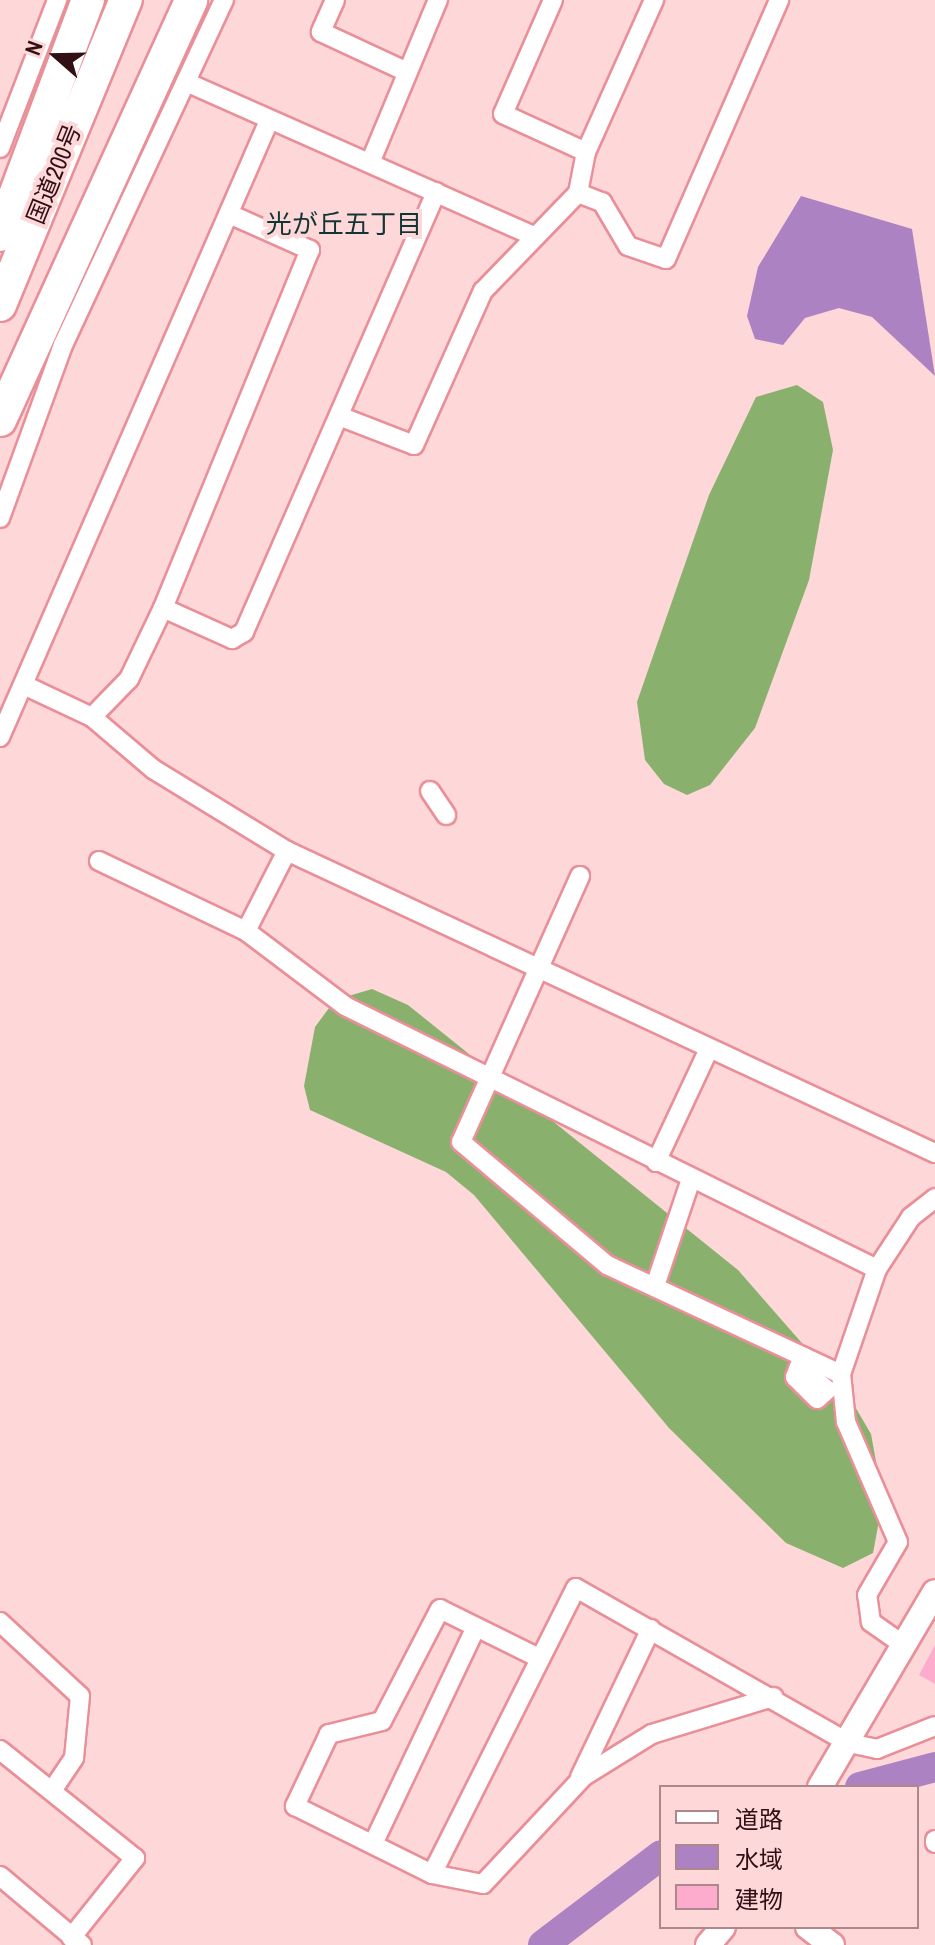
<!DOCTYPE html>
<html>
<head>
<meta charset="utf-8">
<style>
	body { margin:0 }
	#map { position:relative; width:935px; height:1945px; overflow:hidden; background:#fed7d9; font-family:"Archivo Narrow","Noto Sans JP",sans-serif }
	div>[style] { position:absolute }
	.forest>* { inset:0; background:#89b16d }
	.water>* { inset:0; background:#ac82c2 }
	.river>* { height:30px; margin:-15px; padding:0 15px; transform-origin:15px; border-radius:15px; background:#ac82c2 }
	.building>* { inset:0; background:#fdaccd }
	.roads { filter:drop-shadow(2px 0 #e98f98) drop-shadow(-2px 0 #e98f98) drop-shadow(0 2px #e98f98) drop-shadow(0 -2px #e98f98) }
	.street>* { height:18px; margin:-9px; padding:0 9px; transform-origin:9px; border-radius:9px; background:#fff }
	.secondary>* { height:24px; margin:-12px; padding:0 12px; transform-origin:12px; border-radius:12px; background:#fff }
	.highway>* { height:32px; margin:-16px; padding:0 16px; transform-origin:16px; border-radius:16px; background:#fff }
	span { translate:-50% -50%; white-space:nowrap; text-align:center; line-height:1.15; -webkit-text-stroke:8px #fed7d9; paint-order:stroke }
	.street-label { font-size:24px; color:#311015 }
	.neighbourhood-label { font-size:26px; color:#113434 }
	.legend { position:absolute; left:659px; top:1785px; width:260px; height:144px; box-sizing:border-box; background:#fed7d9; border:2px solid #ac878b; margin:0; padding:10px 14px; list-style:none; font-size:24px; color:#311015 }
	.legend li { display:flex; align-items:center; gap:16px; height:40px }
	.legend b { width:40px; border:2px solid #ac878b }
	.north { position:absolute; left:16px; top:16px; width:80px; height:80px; -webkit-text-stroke:6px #fed7d9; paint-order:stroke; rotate:290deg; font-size:22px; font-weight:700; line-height:32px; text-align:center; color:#311015 }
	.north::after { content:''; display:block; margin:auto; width:28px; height:36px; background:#311015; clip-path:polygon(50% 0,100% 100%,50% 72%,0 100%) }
</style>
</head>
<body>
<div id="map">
	<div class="forest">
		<div style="clip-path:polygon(797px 385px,823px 402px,833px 450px,809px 580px,755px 728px,710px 785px,687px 795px,664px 784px,645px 760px,637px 702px,709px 495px,756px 397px)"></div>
		<div style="clip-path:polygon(372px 989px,408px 1005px,738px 1270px,850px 1398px,871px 1434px,883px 1500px,873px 1553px,843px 1568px,786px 1543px,669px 1428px,474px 1195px,446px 1172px,310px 1110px,304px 1086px,315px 1027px,335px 1000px)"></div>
	</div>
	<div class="water">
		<div style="clip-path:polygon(801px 196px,912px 229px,935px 376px,872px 317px,839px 308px,805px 318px,783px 345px,755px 339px,747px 316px,758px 267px)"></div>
	</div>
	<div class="river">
		<div style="left:860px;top:1787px;width:78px;rotate:-14.9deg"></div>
		<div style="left:543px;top:1945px;width:148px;rotate:-37.3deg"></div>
	</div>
	<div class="building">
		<div style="clip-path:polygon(935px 1645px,935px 1684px,919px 1675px)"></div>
	</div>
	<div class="roads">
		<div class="street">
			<div style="left:335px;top:0;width:35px;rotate:114deg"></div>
			<div style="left:321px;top:32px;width:95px;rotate:24.9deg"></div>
			<div style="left:553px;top:0;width:124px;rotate:113.7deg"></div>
			<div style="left:503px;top:114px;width:91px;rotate:24.6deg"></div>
			<div style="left:186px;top:82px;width:381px;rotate:23.9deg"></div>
			<div style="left:0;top:148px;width:159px;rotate:-68.9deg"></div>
			<div style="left:370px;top:163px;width:177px;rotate:-67.4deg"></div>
			<div style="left:578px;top:193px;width:26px;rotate:21deg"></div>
			<div style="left:602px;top:202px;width:51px;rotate:59.4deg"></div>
			<div style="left:628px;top:246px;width:40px;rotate:18.9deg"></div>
			<div style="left:666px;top:259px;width:283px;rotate:-66.4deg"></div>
			<div style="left:339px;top:416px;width:80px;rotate:21.1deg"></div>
			<div style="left:414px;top:445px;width:169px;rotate:-65.9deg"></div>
			<div style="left:483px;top:291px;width:136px;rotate:-45.9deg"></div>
			<div style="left:578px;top:193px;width:42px;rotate:-79deg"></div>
			<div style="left:586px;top:152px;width:167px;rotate:-65.9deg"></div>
			<div style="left:0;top:518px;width:184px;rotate:-70deg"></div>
			<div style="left:63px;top:345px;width:381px;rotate:-65deg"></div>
			<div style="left:163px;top:608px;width:76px;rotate:24.2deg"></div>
			<div style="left:232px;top:639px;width:14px;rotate:-30deg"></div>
			<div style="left:244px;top:632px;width:480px;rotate:-66.4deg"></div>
			<div style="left:26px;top:686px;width:73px;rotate:25.2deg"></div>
			<div style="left:92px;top:717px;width:80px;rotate:40.4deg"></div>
			<div style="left:153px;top:769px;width:157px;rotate:31.5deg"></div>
			<div style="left:287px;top:851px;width:715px;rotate:24.99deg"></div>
			<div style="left:92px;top:717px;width:53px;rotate:-45.8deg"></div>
			<div style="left:129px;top:679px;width:79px;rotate:-64.4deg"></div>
			<div style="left:163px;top:608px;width:387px;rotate:-67.7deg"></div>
			<div style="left:310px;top:250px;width:89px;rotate:-156deg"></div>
			<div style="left:0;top:737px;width:670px;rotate:-66.42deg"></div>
			<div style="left:430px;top:791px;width:29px;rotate:56deg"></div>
			<div style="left:99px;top:861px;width:163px;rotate:25.5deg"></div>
			<div style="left:246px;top:931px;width:90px;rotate:-62.9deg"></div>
			<div style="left:580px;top:876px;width:291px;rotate:114.1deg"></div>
			<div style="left:461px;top:1142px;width:191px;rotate:40.1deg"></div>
			<div style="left:607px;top:1265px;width:258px;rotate:25deg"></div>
			<div style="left:246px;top:931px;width:124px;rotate:37.1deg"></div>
			<div style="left:345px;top:1006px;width:593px;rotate:26.31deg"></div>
			<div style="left:656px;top:1162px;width:125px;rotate:-64.9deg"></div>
			<div style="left:655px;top:1286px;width:113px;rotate:-71.4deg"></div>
			<div style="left:802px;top:1384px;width:11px;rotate:-45deg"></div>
			<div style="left:810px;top:1376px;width:22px;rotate:39deg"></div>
			<div style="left:827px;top:1390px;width:13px;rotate:138deg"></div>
			<div style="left:817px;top:1399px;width:31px;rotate:-135deg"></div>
			<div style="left:795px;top:1377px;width:22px;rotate:-69deg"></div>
			<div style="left:0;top:1622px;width:109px;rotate:42.8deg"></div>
			<div style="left:80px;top:1696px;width:62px;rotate:95.5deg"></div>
			<div style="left:74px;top:1758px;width:37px;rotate:124deg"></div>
			<div style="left:905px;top:1646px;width:42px;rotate:-144.8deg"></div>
			<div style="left:871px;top:1622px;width:27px;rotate:-98deg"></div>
			<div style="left:867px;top:1595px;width:61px;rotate:-59.7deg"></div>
			<div style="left:898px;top:1542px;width:131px;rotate:-113.4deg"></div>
			<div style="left:846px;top:1422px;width:48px;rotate:-95.9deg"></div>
			<div style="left:841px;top:1374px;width:111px;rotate:-71.1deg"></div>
			<div style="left:877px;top:1269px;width:62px;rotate:-56.8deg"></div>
			<div style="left:911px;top:1217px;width:31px;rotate:-38deg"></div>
			<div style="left:539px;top:1658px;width:110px;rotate:-153.7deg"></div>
			<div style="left:440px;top:1609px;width:126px;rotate:117.4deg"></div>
			<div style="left:382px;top:1721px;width:55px;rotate:166.2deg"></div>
			<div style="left:329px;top:1734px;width:80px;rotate:115.3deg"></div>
			<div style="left:295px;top:1806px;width:153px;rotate:26.4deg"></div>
			<div style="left:432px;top:1874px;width:52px;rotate:11.1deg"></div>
			<div style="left:483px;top:1884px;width:148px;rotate:-46.9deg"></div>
			<div style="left:584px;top:1776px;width:80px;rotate:-31.7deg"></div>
			<div style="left:652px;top:1734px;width:127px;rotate:-17deg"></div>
			<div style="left:0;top:1750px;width:173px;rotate:38.7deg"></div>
			<div style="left:135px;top:1858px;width:102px;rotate:128.7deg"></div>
			<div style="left:580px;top:1777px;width:164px;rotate:-64.4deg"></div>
			<div style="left:935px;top:1840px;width:3px;rotate:90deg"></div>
			<div style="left:373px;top:1844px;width:240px;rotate:-64.6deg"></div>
			<div style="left:432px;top:1874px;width:320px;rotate:-63.3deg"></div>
			<div style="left:576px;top:1588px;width:314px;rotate:29.6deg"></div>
			<div style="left:849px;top:1743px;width:29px;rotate:12deg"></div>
			<div style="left:877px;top:1749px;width:62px;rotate:-21.6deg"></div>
			<div style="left:0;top:1876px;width:107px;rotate:40.1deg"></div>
		</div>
		<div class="secondary">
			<div style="left:820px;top:1787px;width:226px;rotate:-59.5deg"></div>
			<div style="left:808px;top:1927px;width:30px;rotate:37deg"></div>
			<div style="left:708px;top:1945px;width:23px;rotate:-50deg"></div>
		</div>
		<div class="highway">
			<div style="left:0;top:235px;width:251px;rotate:-69.5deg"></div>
			<div style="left:0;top:305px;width:330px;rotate:-67.6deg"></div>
			<div style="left:0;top:420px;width:461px;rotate:-65.5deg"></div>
		</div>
	</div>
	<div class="street-label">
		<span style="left:54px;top:174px;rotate:-68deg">国道200号</span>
	</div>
	<div class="neighbourhood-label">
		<span style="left:344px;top:224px">光が丘五丁目</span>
	</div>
	<ul class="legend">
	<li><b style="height:10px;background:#fff"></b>道路</li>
	<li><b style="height:22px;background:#ac82c2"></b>水域</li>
	<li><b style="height:22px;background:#fdaccd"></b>建物</li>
	</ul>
	<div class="north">N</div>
</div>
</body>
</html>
